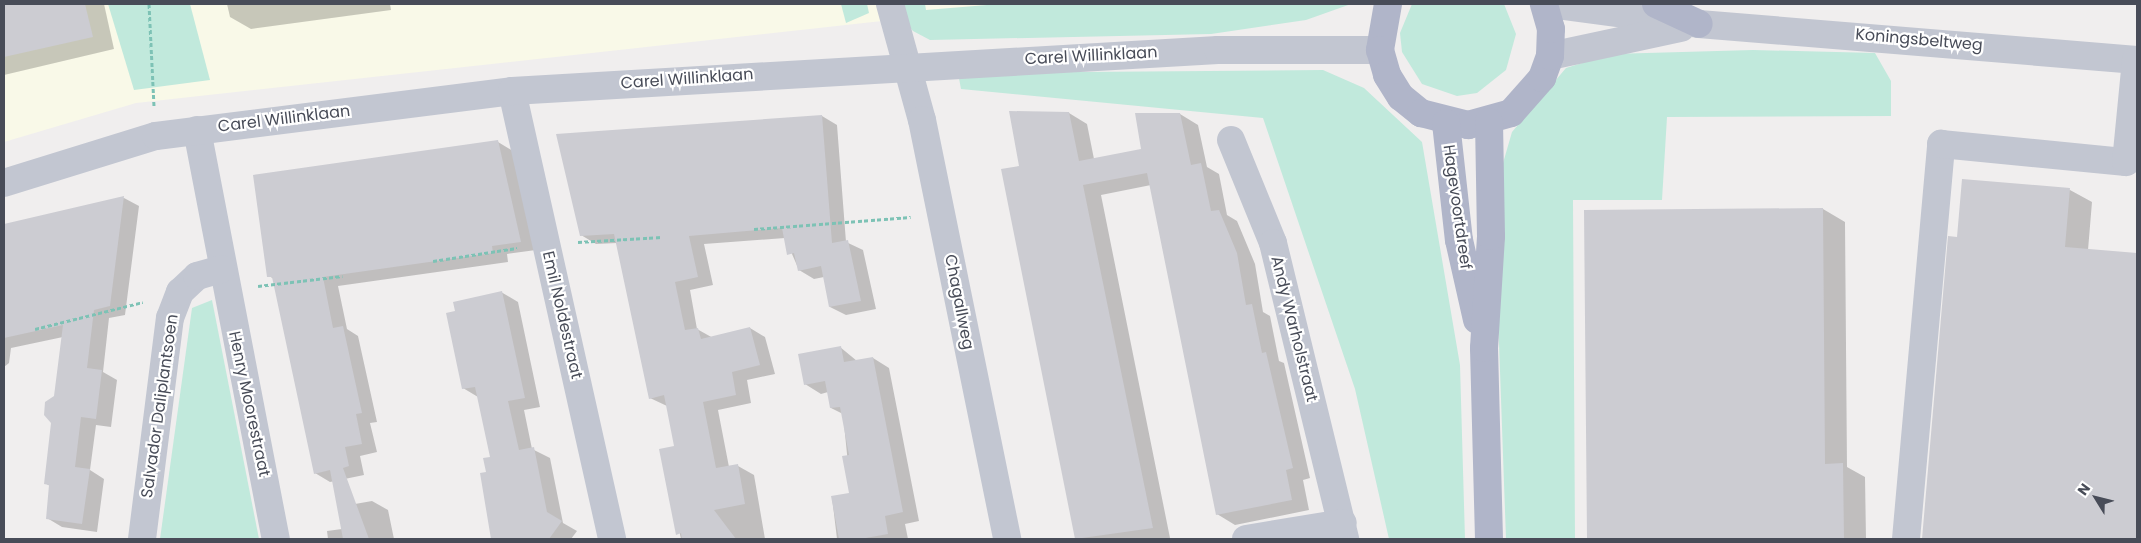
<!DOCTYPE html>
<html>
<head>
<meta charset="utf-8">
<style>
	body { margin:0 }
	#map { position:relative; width:2141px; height:543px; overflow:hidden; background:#f0eeee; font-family:Poppins,sans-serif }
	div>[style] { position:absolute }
	.commercial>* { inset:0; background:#f9f9e8 }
	.green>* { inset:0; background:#c1e9dc }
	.shadow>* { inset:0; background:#0003 }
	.building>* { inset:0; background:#ccccd2 }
	.path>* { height:3px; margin-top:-1.5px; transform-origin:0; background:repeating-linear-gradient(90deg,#7dc2b5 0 4px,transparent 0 6.5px) }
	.minor>* { height:28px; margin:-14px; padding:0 14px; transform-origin:14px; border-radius:14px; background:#c2c6d1 }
	.major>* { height:28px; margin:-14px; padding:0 14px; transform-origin:14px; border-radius:14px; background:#b0b5c9 }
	span { translate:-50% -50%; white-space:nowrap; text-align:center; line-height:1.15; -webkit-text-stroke:4.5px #fff; paint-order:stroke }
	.street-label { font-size:16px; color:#484c58 }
	.frame { position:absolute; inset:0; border:5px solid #484c58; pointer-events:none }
	.north { position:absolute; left:2071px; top:473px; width:50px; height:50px; -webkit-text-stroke:4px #fff; paint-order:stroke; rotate:306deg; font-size:14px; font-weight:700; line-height:20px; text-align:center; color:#484c58 }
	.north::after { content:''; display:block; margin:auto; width:18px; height:22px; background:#484c58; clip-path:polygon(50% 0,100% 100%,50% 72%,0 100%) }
</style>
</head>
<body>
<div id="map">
	<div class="commercial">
		<div style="clip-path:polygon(4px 4px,1037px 4px,136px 103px,4px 142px)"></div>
	</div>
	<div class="green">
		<div style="clip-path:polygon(108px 4px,190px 4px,210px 80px,134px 90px)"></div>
		<div style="clip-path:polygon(841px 4px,867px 4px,869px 13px,846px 23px)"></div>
		<div style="clip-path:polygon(900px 4px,925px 4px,926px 10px,999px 4px,1351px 4px,1306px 20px,1211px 34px,930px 40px,913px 31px,899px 15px)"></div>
		<div style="clip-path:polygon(1412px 4px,1504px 4px,1516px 34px,1506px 70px,1477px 93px,1457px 96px,1422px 84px,1402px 52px,1400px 33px)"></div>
		<div style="clip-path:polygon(1753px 50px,1875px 53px,1891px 81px,1891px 116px,1667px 117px,1662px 200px,1573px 200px,1575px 539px,1506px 539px,1498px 315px,1501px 170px,1512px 132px,1566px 68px,1611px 54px)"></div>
		<div style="clip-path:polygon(1323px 70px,1364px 88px,1422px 142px,1460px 365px,1465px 539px,1389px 539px,1355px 389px,1263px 118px,961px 89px,958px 73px)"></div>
		<div style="clip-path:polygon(212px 300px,259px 539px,160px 539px,192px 308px)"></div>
	</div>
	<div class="shadow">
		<div style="clip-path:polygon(4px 4px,104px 4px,114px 49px,4px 75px)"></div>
		<div style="clip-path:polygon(227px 4px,390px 4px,391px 10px,251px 29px,230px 17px)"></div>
		<div style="clip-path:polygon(1069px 113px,1087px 124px,1094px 159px,1143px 150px,1180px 114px,1198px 125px,1207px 167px,1219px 174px,1227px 215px,1237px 221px,1255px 264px,1263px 312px,1270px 316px,1279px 361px,1284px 363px,1310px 478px,1303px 480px,1309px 510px,1235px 525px,1217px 514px,1151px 185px,1101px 195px,1170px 538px,1077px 539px,1002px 170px,1021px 167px)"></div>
		<div style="clip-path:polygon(822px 116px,837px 125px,846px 242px,863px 250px,876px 309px,846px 315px,830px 307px,824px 277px,814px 279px,799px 270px,785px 238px,704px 244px,713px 285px,690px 290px,697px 329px,713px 338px,750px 328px,765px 337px,775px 374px,747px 380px,751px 403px,718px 410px,729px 467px,738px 466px,754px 475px,765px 539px,681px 539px,661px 450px,675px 447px,667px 406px,650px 398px,617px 243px,596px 244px,581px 235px)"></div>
		<div style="clip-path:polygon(498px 142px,513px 151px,536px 250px,507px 254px,508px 262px,338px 286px,347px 329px,358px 336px,377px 422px,370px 423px,377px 452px,360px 456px,364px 475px,330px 482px,315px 473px,274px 279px,269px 276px)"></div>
		<div style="clip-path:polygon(2070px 190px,2092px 202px,2088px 250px,2137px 254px,2137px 539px,1923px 539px,1950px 238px,1958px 238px)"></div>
		<div style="clip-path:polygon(124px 198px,139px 206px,125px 315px,109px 318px,103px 372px,117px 380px,111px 427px,96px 425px,90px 470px,104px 479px,97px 532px,62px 527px,47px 518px,50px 486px,45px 483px,63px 337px,11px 348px,9px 363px,4px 367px,4px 225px)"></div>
		<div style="clip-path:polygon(1823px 209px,1845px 222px,1847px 467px,1865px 477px,1866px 539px,1588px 539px,1585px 212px)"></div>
		<div style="clip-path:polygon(501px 292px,518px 302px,540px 407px,524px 410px,532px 449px,550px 458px,563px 523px,577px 531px,571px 539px,492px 539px,491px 458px,478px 397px,463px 388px)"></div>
		<div style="clip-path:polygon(840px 347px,857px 361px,873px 358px,889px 368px,919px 521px,905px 524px,908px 539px,837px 539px,832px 497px,851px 494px,843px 414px,831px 408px,828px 392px,821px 394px,805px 384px)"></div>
		<div style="clip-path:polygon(372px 501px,388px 510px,394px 539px,328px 539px,327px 531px,342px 529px,338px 507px)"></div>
	</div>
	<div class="building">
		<div style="clip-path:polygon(4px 4px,85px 4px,93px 37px,4px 57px)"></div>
		<div style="clip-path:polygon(1009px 111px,1069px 112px,1079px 161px,1141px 149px,1135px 113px,1180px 113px,1191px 165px,1201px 163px,1211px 211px,1219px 210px,1237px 253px,1246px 305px,1252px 304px,1262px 353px,1266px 352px,1293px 468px,1286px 470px,1292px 500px,1216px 515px,1147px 173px,1083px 185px,1153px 528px,1075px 539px,1001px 169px,1019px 166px)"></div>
		<div style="clip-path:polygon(822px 115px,832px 243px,848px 240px,861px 301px,829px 307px,821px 266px,798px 271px,794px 253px,787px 255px,782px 228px,689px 236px,698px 277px,675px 282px,685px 330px,698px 328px,701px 339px,750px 327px,760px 365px,732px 372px,736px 395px,703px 402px,716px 468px,738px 464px,745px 504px,714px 510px,736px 539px,682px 539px,681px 533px,676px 535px,659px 449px,674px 446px,664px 395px,649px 399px,614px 234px,580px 236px,556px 134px)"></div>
		<div style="clip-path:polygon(498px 140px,521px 242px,492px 246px,493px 253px,323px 277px,333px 328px,343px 326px,362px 413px,356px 414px,362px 444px,345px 447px,349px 466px,343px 468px,369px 539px,343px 539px,330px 470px,314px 474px,272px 277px,267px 277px,253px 175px)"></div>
		<div style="clip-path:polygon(1962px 179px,2070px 188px,2065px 247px,2137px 253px,2137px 539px,1922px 539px,1948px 236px,1957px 237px)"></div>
		<div style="clip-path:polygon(124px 196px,110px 306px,94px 310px,87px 368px,102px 370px,96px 419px,81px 417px,75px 467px,90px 469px,82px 524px,46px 519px,49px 485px,44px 484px,51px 423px,44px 415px,45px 402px,54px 396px,63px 325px,4px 338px,4px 224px)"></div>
		<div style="clip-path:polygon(1823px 208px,1825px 464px,1843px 463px,1844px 539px,1587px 539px,1584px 210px)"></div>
		<div style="clip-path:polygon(502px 291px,525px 398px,508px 401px,519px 450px,534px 447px,547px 512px,562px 521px,549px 539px,491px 539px,480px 473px,486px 472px,483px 458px,490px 457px,475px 387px,462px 389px,446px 313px,455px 311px,453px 302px)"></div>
		<div style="clip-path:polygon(841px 346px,844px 362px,873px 357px,903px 512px,885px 516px,888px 534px,860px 539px,839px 539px,831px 496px,849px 493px,842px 456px,849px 455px,840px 407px,830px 408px,825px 381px,804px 385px,798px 354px)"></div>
	</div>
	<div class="path">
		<div style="left:149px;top:4px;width:102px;rotate:87.2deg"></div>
		<div style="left:754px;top:229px;width:157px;rotate:-4.4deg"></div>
		<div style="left:578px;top:242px;width:84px;rotate:-3.4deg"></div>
		<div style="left:433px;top:261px;width:85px;rotate:-8.8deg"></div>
		<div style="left:258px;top:286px;width:85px;rotate:-6.8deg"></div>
		<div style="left:35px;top:329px;width:111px;rotate:-14deg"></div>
	</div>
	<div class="minor">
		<div style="left:890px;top:4px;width:120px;rotate:74.6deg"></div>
		<div style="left:922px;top:120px;width:428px;rotate:78.5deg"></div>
		<div style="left:1550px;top:4px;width:150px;rotate:7.6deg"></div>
		<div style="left:1699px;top:24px;width:439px;rotate:4.7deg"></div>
		<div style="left:1550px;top:56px;width:134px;rotate:-12.1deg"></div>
		<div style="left:512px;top:91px;width:459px;rotate:77.4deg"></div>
		<div style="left:197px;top:130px;width:417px;rotate:79.1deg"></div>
		<div style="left:1231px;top:140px;width:111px;rotate:67.8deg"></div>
		<div style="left:1273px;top:243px;width:305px;rotate:76.3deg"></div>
		<div style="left:4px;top:183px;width:159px;rotate:-17.2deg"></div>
		<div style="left:156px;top:136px;width:359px;rotate:-7.2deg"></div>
		<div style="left:512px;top:91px;width:707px;rotate:-3.32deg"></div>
		<div style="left:1218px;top:50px;width:162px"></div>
		<div style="left:142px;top:539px;width:223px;rotate:-82.8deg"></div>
		<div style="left:170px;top:318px;width:28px;rotate:-69deg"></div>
		<div style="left:180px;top:292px;width:23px;rotate:-43deg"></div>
		<div style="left:197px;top:276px;width:25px;rotate:-16deg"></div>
		<div style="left:1246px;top:539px;width:98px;rotate:-9.4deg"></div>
		<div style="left:1906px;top:539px;width:397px;rotate:-84.9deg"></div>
		<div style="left:1941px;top:144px;width:186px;rotate:5.6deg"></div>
		<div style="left:2126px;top:162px;width:102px;rotate:-84.4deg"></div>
	</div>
	<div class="major">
		<div style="left:1388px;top:4px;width:47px;rotate:99.9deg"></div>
		<div style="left:1380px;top:50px;width:26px;rotate:74deg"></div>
		<div style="left:1387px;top:75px;width:26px;rotate:58deg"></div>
		<div style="left:1401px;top:97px;width:26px;rotate:39deg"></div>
		<div style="left:1421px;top:113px;width:49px;rotate:14.3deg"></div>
		<div style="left:1468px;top:125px;width:45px;rotate:-15.6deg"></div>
		<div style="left:1511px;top:113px;width:47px;rotate:-48.5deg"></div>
		<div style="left:1542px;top:78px;width:23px;rotate:-70deg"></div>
		<div style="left:1550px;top:56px;width:27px;rotate:-88deg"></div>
		<div style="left:1551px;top:29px;width:26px;rotate:-106deg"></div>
		<div style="left:1656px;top:4px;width:47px;rotate:24.9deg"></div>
		<div style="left:1446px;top:123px;width:118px;rotate:83.7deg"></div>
		<div style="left:1459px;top:240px;width:82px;rotate:77.3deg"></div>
		<div style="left:1489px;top:539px;width:191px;rotate:-91.5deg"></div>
		<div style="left:1484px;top:348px;width:112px;rotate:-86.4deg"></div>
		<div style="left:1491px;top:236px;width:114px;rotate:-91deg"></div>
	</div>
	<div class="street-label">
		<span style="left:1919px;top:40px;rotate:5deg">Koningsbeltweg</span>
		<span style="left:1091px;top:56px;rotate:-3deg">Carel Willinklaan</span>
		<span style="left:687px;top:79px;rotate:-4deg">Carel Willinklaan</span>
		<span style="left:284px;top:119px;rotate:-7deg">Carel Willinklaan</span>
		<span style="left:1457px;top:207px;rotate:82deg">Hagevoortdreef</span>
		<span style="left:959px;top:302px;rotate:79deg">Chagallweg</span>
		<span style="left:562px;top:315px;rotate:77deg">Emil Noldestraat</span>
		<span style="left:1294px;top:329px;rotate:76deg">Andy Warholstraat</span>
		<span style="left:249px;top:404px;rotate:78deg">Henry Moorestraat</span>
		<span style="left:160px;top:406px;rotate:-82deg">Salvador Daliplantsoen</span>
	</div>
	<div class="frame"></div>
	<div class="north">N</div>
</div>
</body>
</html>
